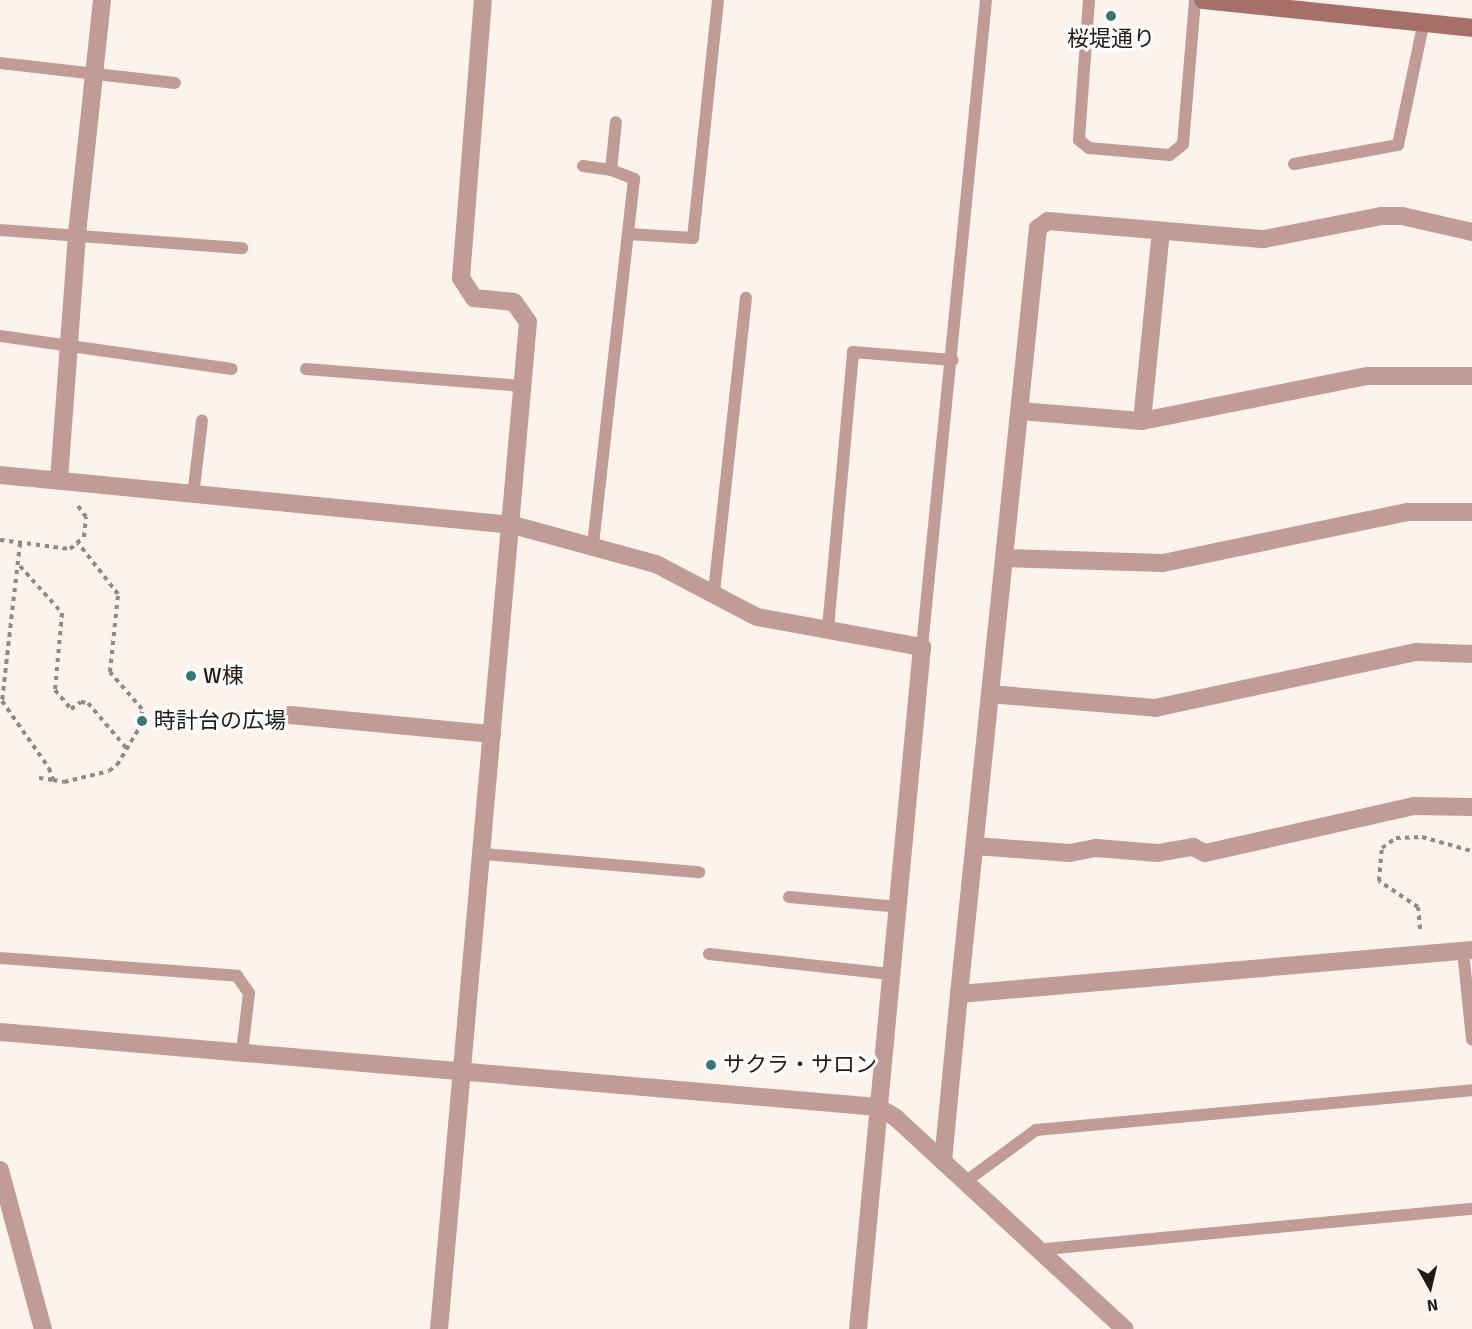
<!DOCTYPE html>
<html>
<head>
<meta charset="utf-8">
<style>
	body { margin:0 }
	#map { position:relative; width:1472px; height:1329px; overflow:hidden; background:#fdf3ed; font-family:Signika,"Noto Sans JP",sans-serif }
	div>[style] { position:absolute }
	.path>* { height:4px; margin-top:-2px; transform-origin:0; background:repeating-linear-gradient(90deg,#928984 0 4.5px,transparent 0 9px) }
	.lane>* { height:12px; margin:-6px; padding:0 6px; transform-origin:6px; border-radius:6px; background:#c19c96 }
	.street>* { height:18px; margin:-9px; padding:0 9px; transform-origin:9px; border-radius:9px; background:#c19c96 }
	.secondary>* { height:18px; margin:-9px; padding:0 9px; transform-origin:9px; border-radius:9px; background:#a67068 }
	.dots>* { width:16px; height:16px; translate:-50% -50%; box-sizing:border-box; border:3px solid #fff; border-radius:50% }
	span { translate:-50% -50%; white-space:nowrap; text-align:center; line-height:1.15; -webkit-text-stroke:6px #fff; paint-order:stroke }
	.poi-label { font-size:22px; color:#211914 }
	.left { translate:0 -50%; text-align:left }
	.north { position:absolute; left:1400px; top:1257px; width:60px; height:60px; -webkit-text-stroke:4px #fff; paint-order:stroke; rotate:172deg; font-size:16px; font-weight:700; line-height:24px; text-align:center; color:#211914 }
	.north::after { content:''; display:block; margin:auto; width:21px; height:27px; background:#211914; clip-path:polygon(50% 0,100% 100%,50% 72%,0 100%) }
</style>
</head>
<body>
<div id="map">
	<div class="path">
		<div style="left:0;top:540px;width:71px;rotate:7.3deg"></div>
		<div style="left:70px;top:549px;width:18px;rotate:-41deg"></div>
		<div style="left:84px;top:537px;width:20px;rotate:-84deg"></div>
		<div style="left:86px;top:517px;width:14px;rotate:-126deg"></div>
		<div style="left:20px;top:543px;width:159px;rotate:96.5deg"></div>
		<div style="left:2px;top:701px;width:82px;rotate:55deg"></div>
		<div style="left:49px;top:768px;width:13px;rotate:72deg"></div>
		<div style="left:53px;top:780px;width:11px;rotate:10deg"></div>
		<div style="left:64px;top:782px;width:46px;rotate:-13.7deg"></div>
		<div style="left:109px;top:771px;width:10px;rotate:-37deg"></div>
		<div style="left:117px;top:765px;width:47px;rotate:-59deg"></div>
		<div style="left:141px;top:725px;width:16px;rotate:-86deg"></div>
		<div style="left:142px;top:709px;width:49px;rotate:-130.9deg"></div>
		<div style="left:110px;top:672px;width:78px;rotate:-84.1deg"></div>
		<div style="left:118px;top:594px;width:65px;rotate:-128.1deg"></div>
		<div style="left:20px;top:566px;width:63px;rotate:48.2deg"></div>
		<div style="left:62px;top:613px;width:77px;rotate:95.2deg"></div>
		<div style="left:55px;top:690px;width:25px;rotate:50deg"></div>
		<div style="left:71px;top:709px;width:12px;rotate:-35deg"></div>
		<div style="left:81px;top:702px;width:7px;rotate:8deg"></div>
		<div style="left:88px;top:703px;width:62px;rotate:49.6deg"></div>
		<div style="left:39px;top:778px;width:14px;rotate:8deg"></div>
		<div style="left:1420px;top:929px;width:22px;rotate:-95deg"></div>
		<div style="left:1418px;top:907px;width:47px;rotate:-146.3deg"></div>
		<div style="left:1379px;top:881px;width:33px;rotate:-85deg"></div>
		<div style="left:1382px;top:848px;width:17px;rotate:-36deg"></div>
		<div style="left:1396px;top:838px;width:26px;rotate:-2deg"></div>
		<div style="left:1422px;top:837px;width:52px;rotate:15.6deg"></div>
	</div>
	<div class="lane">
		<div style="left:1089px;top:0;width:140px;rotate:94.1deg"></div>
		<div style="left:1079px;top:140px;width:13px;rotate:39deg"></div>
		<div style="left:1089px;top:148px;width:81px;rotate:4.9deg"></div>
		<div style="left:1170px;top:155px;width:17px;rotate:-40deg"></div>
		<div style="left:1183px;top:144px;width:144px;rotate:-85.2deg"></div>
		<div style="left:0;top:63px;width:176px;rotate:6.5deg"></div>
		<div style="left:1294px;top:164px;width:106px;rotate:-10.4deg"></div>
		<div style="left:1398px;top:145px;width:127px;rotate:-78.2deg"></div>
		<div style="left:583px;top:166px;width:28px;rotate:8deg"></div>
		<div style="left:611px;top:170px;width:25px;rotate:21deg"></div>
		<div style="left:634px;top:179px;width:370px;rotate:96.4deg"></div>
		<div style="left:611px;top:170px;width:48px;rotate:-84.1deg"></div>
		<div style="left:0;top:230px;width:243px;rotate:4.3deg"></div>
		<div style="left:628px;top:234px;width:65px;rotate:3.5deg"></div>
		<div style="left:693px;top:238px;width:239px;rotate:-84deg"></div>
		<div style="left:0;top:336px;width:234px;rotate:8.1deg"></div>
		<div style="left:306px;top:369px;width:218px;rotate:4.5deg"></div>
		<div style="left:193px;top:496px;width:76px;rotate:-83.2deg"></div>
		<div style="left:714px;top:592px;width:296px;rotate:-83.8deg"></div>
		<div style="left:828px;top:628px;width:277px;rotate:-84.8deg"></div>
		<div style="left:853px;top:352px;width:100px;rotate:4.6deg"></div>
		<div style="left:922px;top:647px;width:650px;rotate:-84.35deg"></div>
		<div style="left:483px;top:854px;width:217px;rotate:4.8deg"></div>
		<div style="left:789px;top:897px;width:109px;rotate:5.2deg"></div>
		<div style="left:1463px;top:951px;width:89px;rotate:84.2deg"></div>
		<div style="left:709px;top:954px;width:182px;rotate:6.3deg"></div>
		<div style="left:0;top:958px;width:238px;rotate:4.3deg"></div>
		<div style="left:237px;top:976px;width:21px;rotate:55deg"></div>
		<div style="left:249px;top:993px;width:59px;rotate:96.8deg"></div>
		<div style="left:965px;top:1182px;width:88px;rotate:-36.2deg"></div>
		<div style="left:1036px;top:1130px;width:438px;rotate:-5.2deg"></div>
		<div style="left:1035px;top:1250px;width:439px;rotate:-5.4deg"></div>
	</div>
	<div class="street">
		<div style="left:1020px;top:411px;width:122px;rotate:4.7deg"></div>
		<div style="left:1142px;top:421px;width:230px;rotate:-11.3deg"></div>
		<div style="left:1368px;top:376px;width:104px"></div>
		<div style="left:1142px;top:421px;width:191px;rotate:-84.3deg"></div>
		<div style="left:0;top:475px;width:515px;rotate:5.57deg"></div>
		<div style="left:513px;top:525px;width:148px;rotate:15.3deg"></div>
		<div style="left:656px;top:564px;width:114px;rotate:27.7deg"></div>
		<div style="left:757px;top:617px;width:168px;rotate:10.3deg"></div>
		<div style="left:922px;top:647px;width:685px;rotate:95.36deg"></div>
		<div style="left:59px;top:480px;width:247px;rotate:-85.8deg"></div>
		<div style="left:77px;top:234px;width:235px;rotate:-83.9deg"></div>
		<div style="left:1004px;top:558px;width:159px;rotate:1.8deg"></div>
		<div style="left:1163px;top:563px;width:249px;rotate:-11.8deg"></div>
		<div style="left:1407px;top:512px;width:65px"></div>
		<div style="left:990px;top:694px;width:166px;rotate:4.8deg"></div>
		<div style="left:1155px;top:708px;width:268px;rotate:-12.1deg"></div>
		<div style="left:1417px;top:652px;width:55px;rotate:2.1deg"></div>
		<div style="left:290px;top:715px;width:203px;rotate:5.4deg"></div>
		<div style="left:975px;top:846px;width:95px;rotate:4.2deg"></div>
		<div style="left:1070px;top:853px;width:26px;rotate:-11deg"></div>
		<div style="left:1096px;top:848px;width:62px;rotate:4.6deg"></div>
		<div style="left:1158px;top:853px;width:36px;rotate:-10deg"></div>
		<div style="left:1193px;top:847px;width:13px;rotate:27deg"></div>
		<div style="left:1205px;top:853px;width:213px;rotate:-12.7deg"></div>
		<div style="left:1413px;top:806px;width:59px;rotate:1deg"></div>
		<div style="left:959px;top:994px;width:770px;rotate:-84.11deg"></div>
		<div style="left:1038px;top:228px;width:12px;rotate:-35deg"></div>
		<div style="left:1048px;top:221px;width:217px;rotate:4.8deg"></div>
		<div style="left:1264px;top:239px;width:119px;rotate:-11.1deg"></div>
		<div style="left:1381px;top:216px;width:21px"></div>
		<div style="left:1402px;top:216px;width:72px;rotate:12.9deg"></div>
		<div style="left:0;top:1032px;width:881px;rotate:4.88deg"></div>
		<div style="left:878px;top:1107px;width:21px;rotate:31deg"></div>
		<div style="left:896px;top:1118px;width:311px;rotate:42.7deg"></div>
		<div style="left:943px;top:1161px;width:168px;rotate:-84.5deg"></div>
		<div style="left:959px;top:994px;width:515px;rotate:-4.9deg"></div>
		<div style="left:0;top:1170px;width:165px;rotate:74.9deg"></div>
		<div style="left:439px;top:1329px;width:1011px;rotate:-84.95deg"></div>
		<div style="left:528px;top:322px;width:24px;rotate:-125deg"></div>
		<div style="left:514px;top:302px;width:40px;rotate:-174.3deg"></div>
		<div style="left:474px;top:298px;width:24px;rotate:-123deg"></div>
		<div style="left:461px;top:278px;width:279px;rotate:-85.5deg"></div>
	</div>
	<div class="secondary">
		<div style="left:1203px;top:0;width:270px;rotate:5.9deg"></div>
	</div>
	<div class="dots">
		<div style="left:1111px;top:16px;background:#347a71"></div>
		<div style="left:191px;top:676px;background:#347a71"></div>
		<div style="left:142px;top:721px;background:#347a71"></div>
		<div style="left:711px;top:1065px;background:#347a71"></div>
	</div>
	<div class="poi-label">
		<span style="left:1111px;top:39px">桜堤通り</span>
		<span class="left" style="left:203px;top:676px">W棟</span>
		<span class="left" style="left:154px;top:721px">時計台の広場</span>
		<span class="left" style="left:723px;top:1065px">サクラ・サロン</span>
	</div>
	<div class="north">N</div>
</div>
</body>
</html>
